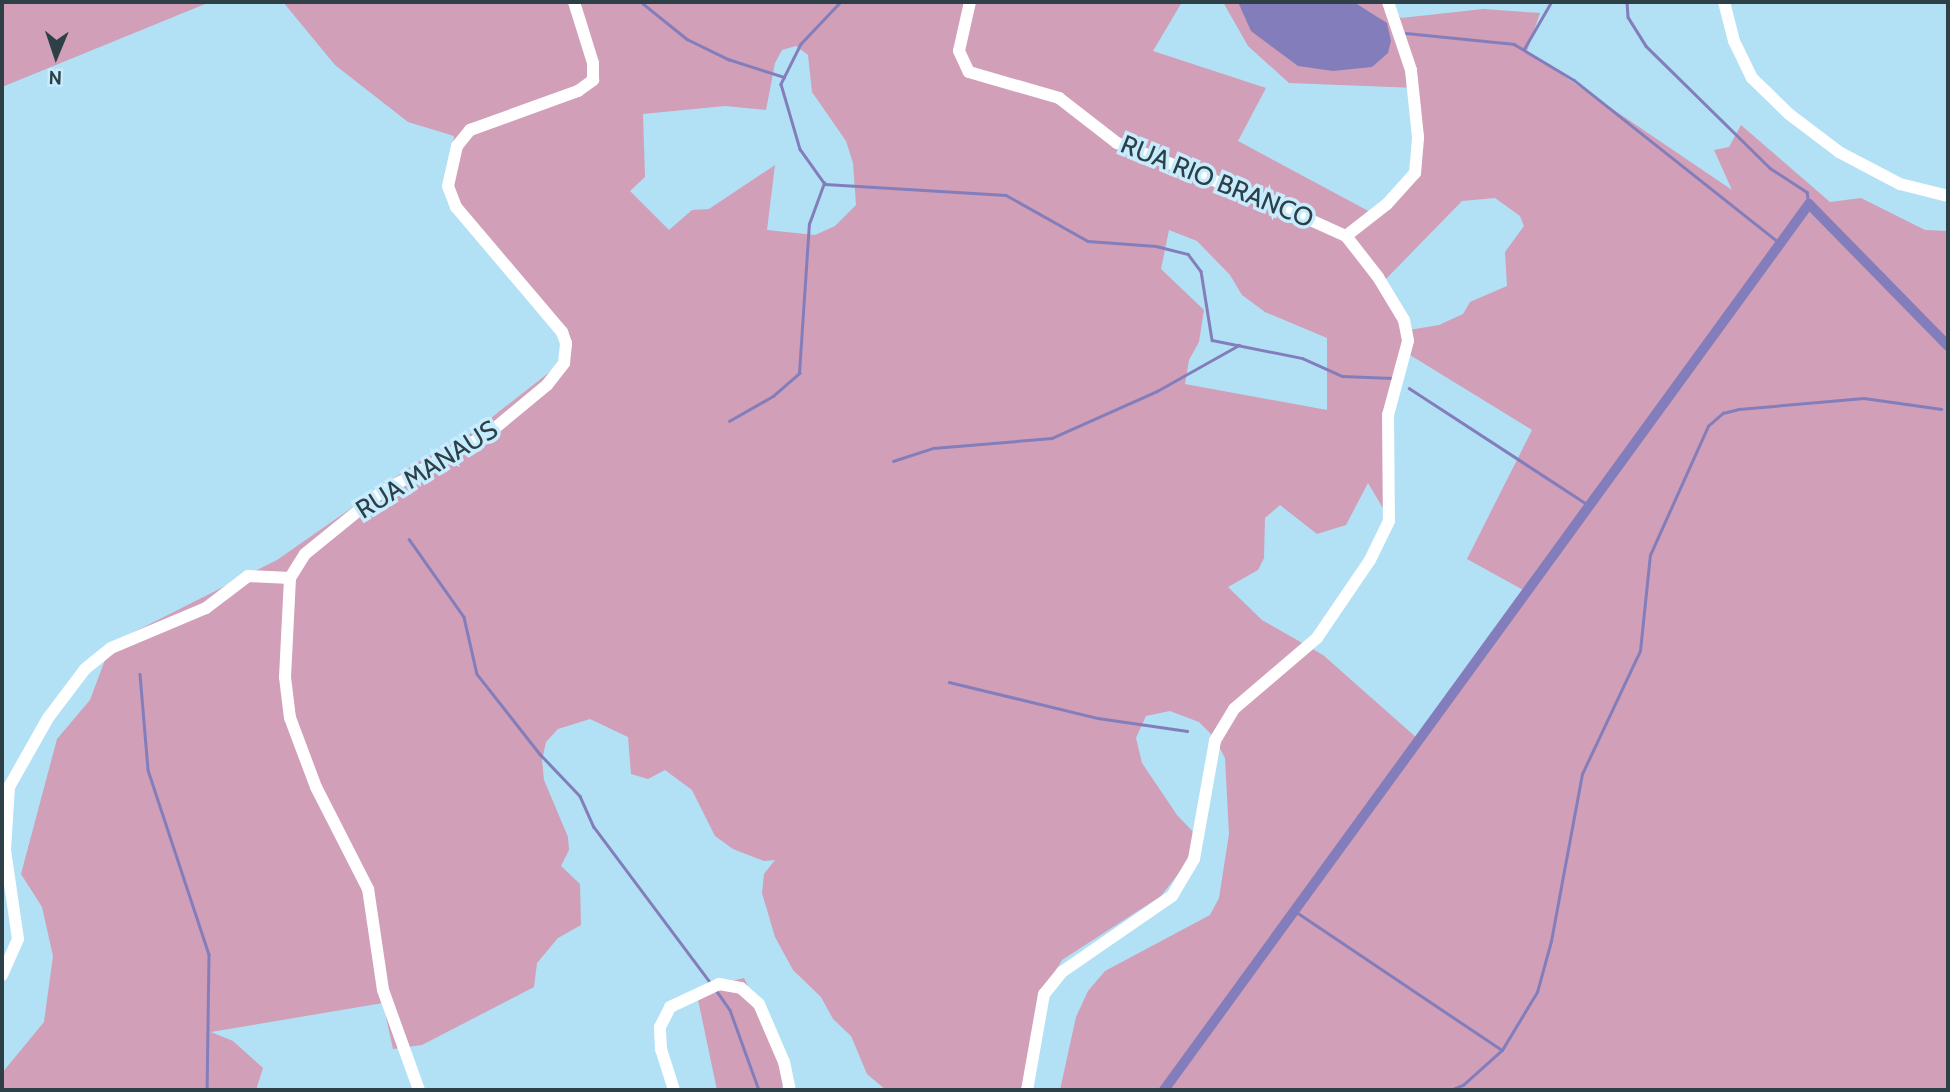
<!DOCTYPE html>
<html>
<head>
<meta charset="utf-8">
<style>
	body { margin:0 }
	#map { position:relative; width:1950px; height:1092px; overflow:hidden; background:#b2e0f5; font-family:Cabin,sans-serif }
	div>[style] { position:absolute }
	.green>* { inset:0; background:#d19fb8 }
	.water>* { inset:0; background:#837ebb }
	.stream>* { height:2.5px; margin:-1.25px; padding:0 1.25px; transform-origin:1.25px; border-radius:1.25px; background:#837ebb }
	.canal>* { height:10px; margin:-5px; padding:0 5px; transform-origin:5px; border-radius:5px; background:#837ebb }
	.minor>* { height:12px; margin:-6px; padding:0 6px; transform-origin:6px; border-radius:6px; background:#fff }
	span { translate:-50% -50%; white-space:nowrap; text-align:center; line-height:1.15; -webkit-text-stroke:7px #c7ecfd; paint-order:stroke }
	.street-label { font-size:26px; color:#2d4048 }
	.frame { position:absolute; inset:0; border:4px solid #2d4048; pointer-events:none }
	.north { position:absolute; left:21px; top:21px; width:70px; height:70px; -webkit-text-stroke:5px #c7ecfd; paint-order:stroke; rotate:182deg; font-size:19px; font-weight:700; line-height:28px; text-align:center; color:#2d4048 }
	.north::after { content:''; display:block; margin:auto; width:24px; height:32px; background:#2d4048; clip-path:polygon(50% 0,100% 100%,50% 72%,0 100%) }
</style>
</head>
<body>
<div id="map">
	<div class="green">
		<div style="clip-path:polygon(2px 2px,210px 2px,2px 87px)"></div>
		<div style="clip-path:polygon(evenodd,283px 2px,1182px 2px,1153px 51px,1266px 88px,1238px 141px,1374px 214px,1415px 176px,1417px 88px,1289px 83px,1248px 46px,1223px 2px,1379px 18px,1354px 2px,1386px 2px,1401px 18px,1483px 9px,1540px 13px,1527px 51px,1732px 190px,1714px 150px,1729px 147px,1741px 125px,1830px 202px,1861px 198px,1925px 230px,1948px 231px,1948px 1090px,1060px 1090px,1076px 1017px,1088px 991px,1105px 971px,1210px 915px,1219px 898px,1229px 834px,1225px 758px,1214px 737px,1199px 722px,1170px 711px,1146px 716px,1136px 738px,1142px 763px,1177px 815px,1197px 836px,1189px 860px,1161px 896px,1062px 960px,1043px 992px,1021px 1090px,886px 1090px,867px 1074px,851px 1036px,833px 1019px,821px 997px,793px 970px,775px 937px,762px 893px,764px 874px,775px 860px,764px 861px,733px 849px,715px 836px,692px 790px,665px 770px,648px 779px,631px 774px,628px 737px,590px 719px,558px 729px,546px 742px,542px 760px,544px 780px,568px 837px,569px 850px,561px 866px,580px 884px,581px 925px,558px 938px,537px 963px,534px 987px,422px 1045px,393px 1049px,383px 1003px,211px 1032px,233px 1041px,263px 1068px,256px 1090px,2px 1090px,2px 1073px,44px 1022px,53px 956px,42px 907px,21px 874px,57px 739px,90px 700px,105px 660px,132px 633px,277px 560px,416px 463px,472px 433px,561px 363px,569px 332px,447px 196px,454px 136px,408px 122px,335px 65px,283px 2px,796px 46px,808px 55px,812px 92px,846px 141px,853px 163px,856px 205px,835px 226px,815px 235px,767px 230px,775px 165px,709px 209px,692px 210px,669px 230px,630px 191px,645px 177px,643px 114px,725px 106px,766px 110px,775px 63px,782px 50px,796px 46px,283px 2px,1495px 198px,1520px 216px,1524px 226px,1505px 252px,1507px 286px,1470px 302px,1463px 314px,1439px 325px,1403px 331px,1383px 282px,1462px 201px,1495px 198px,283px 2px,1169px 230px,1197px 241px,1230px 275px,1242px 295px,1265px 312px,1327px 338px,1327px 410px,1185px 384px,1189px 360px,1199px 342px,1204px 310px,1161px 269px,1169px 230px,283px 2px,1410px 355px,1532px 430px,1467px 559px,1525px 591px,1418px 739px,1323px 655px,1262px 620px,1228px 587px,1258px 570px,1264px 558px,1265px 518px,1280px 505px,1317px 534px,1346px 525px,1368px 483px,1387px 515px,1384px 413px,1410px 355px)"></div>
		<div style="clip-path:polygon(744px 978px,786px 1062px,782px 1090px,717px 1090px,696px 990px)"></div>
	</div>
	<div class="water">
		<div style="clip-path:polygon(1238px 2px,1354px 2px,1387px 23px,1391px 41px,1388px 53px,1372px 67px,1333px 71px,1298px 66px,1251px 31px)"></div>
	</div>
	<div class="stream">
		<div style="left:641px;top:2px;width:59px;rotate:38.8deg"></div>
		<div style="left:687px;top:39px;width:46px;rotate:26deg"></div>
		<div style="left:728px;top:59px;width:59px;rotate:17.8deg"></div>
		<div style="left:841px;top:2px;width:58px;rotate:133.6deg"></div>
		<div style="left:801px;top:44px;width:45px;rotate:116.6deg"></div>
		<div style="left:781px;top:84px;width:68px;rotate:73.7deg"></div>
		<div style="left:800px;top:149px;width:43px;rotate:54.5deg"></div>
		<div style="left:825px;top:184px;width:181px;rotate:3.5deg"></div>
		<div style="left:1006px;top:195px;width:94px;rotate:29.3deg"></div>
		<div style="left:1088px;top:241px;width:68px;rotate:4.2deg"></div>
		<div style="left:1156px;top:246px;width:33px;rotate:14deg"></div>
		<div style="left:1188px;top:254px;width:21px;rotate:53deg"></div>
		<div style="left:1201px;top:271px;width:70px;rotate:80.9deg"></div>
		<div style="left:1212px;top:340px;width:92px;rotate:11.3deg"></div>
		<div style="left:1302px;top:358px;width:44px;rotate:24.2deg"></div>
		<div style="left:1342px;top:376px;width:51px;rotate:2.2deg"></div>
		<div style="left:1627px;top:2px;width:15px;rotate:86deg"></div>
		<div style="left:1628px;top:17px;width:34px;rotate:58deg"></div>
		<div style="left:1646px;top:46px;width:174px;rotate:44.5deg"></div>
		<div style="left:1770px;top:168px;width:44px;rotate:33deg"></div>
		<div style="left:1807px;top:192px;width:12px;rotate:81deg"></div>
		<div style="left:1406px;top:33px;width:109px;rotate:5.8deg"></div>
		<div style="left:1514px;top:44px;width:70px;rotate:31deg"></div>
		<div style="left:1574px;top:80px;width:264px;rotate:38.4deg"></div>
		<div style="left:1524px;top:49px;width:54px;rotate:-60.1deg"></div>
		<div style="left:1409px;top:388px;width:216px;rotate:33.1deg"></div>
		<div style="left:729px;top:421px;width:51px;rotate:-29.6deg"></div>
		<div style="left:773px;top:396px;width:35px;rotate:-41deg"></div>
		<div style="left:799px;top:373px;width:149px;rotate:-86.2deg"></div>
		<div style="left:809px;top:224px;width:44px;rotate:-69.9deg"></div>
		<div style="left:893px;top:461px;width:42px;rotate:-18deg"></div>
		<div style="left:933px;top:448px;width:119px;rotate:-4.8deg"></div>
		<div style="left:1052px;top:438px;width:115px;rotate:-24.1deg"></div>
		<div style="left:1157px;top:391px;width:94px;rotate:-29.3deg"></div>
		<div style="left:409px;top:539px;width:95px;rotate:54.8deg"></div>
		<div style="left:464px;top:617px;width:58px;rotate:77.2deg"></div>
		<div style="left:477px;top:674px;width:102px;rotate:51.8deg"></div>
		<div style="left:540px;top:754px;width:58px;rotate:46.4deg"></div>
		<div style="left:580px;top:796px;width:34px;rotate:66deg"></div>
		<div style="left:594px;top:827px;width:194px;rotate:53.2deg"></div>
		<div style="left:140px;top:674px;width:96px;rotate:85.2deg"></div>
		<div style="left:148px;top:770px;width:194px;rotate:71.7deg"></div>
		<div style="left:209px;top:954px;width:136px;rotate:90.8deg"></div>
		<div style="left:949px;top:682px;width:153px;rotate:13.6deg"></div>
		<div style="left:1098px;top:718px;width:90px;rotate:8.3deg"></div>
		<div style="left:1295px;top:911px;width:249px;rotate:33.9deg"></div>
		<div style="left:716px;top:990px;width:24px;rotate:55deg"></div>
		<div style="left:730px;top:1010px;width:85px;rotate:70.1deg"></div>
		<div style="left:1451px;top:1090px;width:13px;rotate:-23deg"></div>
		<div style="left:1463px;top:1085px;width:52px;rotate:-41.9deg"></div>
		<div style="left:1502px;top:1050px;width:68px;rotate:-58.9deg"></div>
		<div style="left:1537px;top:992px;width:53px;rotate:-74.6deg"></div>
		<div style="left:1551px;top:941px;width:170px;rotate:-79.5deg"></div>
		<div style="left:1582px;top:774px;width:136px;rotate:-64.8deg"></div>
		<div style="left:1640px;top:651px;width:97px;rotate:-84.1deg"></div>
		<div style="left:1650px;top:555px;width:141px;rotate:-65.8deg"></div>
		<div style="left:1708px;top:426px;width:20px;rotate:-41deg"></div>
		<div style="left:1723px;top:413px;width:16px;rotate:-14deg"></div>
		<div style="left:1739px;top:409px;width:125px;rotate:-5deg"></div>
		<div style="left:1864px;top:398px;width:78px;rotate:8.1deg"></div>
	</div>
	<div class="canal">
		<div style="left:1164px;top:1090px;width:1096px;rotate:-53.95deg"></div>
		<div style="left:1809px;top:204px;width:199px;rotate:45.6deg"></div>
	</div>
	<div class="minor">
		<div style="left:970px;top:2px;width:50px;rotate:102.7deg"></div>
		<div style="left:959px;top:51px;width:23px;rotate:65deg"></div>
		<div style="left:969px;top:72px;width:94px;rotate:16.1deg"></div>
		<div style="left:1059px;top:98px;width:73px;rotate:37.8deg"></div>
		<div style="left:1117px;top:143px;width:169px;rotate:21.1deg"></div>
		<div style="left:1275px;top:204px;width:78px;rotate:24.3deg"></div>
		<div style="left:1346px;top:236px;width:52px;rotate:52deg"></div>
		<div style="left:1378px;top:277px;width:50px;rotate:58.8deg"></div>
		<div style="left:1404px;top:320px;width:21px;rotate:79deg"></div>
		<div style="left:1408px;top:341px;width:77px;rotate:105.1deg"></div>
		<div style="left:1388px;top:415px;width:106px;rotate:89.5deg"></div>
		<div style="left:1389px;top:521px;width:43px;rotate:116deg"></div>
		<div style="left:1370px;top:560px;width:94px;rotate:124.2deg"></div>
		<div style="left:1317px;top:638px;width:109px;rotate:139.5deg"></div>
		<div style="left:1234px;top:709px;width:37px;rotate:121deg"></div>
		<div style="left:1215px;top:741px;width:120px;rotate:100.1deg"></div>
		<div style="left:1194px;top:859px;width:43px;rotate:120.7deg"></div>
		<div style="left:1172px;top:896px;width:134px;rotate:145.4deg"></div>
		<div style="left:1062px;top:972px;width:28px;rotate:129deg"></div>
		<div style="left:1044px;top:994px;width:97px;rotate:100deg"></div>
		<div style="left:1724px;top:2px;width:40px;rotate:75.6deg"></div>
		<div style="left:1734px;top:41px;width:41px;rotate:64.1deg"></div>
		<div style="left:1752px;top:78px;width:52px;rotate:44.2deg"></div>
		<div style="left:1789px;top:114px;width:63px;rotate:37.2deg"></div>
		<div style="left:1839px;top:152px;width:69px;rotate:27.7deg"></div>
		<div style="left:1900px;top:184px;width:49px;rotate:14deg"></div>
		<div style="left:1346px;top:236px;width:52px;rotate:-38deg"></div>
		<div style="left:1387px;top:204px;width:42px;rotate:-47.9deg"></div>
		<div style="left:1415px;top:173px;width:36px;rotate:-85deg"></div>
		<div style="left:1418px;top:137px;width:67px;rotate:-96deg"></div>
		<div style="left:1411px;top:70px;width:72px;rotate:-108.7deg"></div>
		<div style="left:2px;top:975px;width:39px;rotate:-66deg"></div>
		<div style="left:18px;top:939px;width:90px;rotate:-98.3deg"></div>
		<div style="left:5px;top:850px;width:63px;rotate:-86.4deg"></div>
		<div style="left:9px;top:787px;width:79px;rotate:-60.5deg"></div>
		<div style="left:48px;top:718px;width:61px;rotate:-52.9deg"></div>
		<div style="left:85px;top:669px;width:33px;rotate:-39deg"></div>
		<div style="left:111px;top:648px;width:103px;rotate:-22.8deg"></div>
		<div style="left:206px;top:608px;width:53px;rotate:-37.3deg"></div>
		<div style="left:248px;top:576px;width:42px;rotate:2.7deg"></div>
		<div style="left:419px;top:1090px;width:106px;rotate:-109.8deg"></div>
		<div style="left:383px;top:990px;width:102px;rotate:-98.4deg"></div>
		<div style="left:368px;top:889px;width:114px;rotate:-117deg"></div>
		<div style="left:316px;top:787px;width:74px;rotate:-110.6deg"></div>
		<div style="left:290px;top:718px;width:41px;rotate:-97deg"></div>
		<div style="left:285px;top:677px;width:99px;rotate:-87.1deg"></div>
		<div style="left:290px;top:578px;width:28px;rotate:-58deg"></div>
		<div style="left:305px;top:554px;width:97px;rotate:-39.1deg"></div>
		<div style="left:380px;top:493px;width:124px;rotate:-28.8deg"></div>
		<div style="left:489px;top:433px;width:75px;rotate:-39.6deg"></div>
		<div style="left:547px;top:385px;width:28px;rotate:-52deg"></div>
		<div style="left:564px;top:363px;width:20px;rotate:-84deg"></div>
		<div style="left:566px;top:343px;width:12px;rotate:-110deg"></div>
		<div style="left:562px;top:332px;width:164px;rotate:-130.3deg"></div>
		<div style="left:456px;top:207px;width:22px;rotate:-111deg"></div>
		<div style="left:448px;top:186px;width:41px;rotate:-77.3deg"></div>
		<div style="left:457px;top:146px;width:21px;rotate:-51deg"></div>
		<div style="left:470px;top:130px;width:115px;rotate:-19.9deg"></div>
		<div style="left:578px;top:91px;width:19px;rotate:-36deg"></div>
		<div style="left:593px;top:80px;width:17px;rotate:-90deg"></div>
		<div style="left:593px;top:63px;width:64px;rotate:-107.3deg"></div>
		<div style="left:674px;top:1090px;width:43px;rotate:-107.6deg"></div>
		<div style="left:661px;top:1049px;width:22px;rotate:-93deg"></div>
		<div style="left:660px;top:1027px;width:22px;rotate:-63deg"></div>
		<div style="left:670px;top:1007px;width:54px;rotate:-25.1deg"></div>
		<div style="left:719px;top:984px;width:22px;rotate:10deg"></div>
		<div style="left:741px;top:988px;width:24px;rotate:42deg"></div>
		<div style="left:759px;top:1004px;width:63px;rotate:66.7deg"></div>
		<div style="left:784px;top:1062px;width:29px;rotate:78deg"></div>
	</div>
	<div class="street-label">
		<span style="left:1217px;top:182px;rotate:22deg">RUA RIO BRANCO</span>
		<span style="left:427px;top:470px;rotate:-32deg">RUA MANAUS</span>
	</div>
	<div class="frame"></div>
	<div class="north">N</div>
</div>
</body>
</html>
